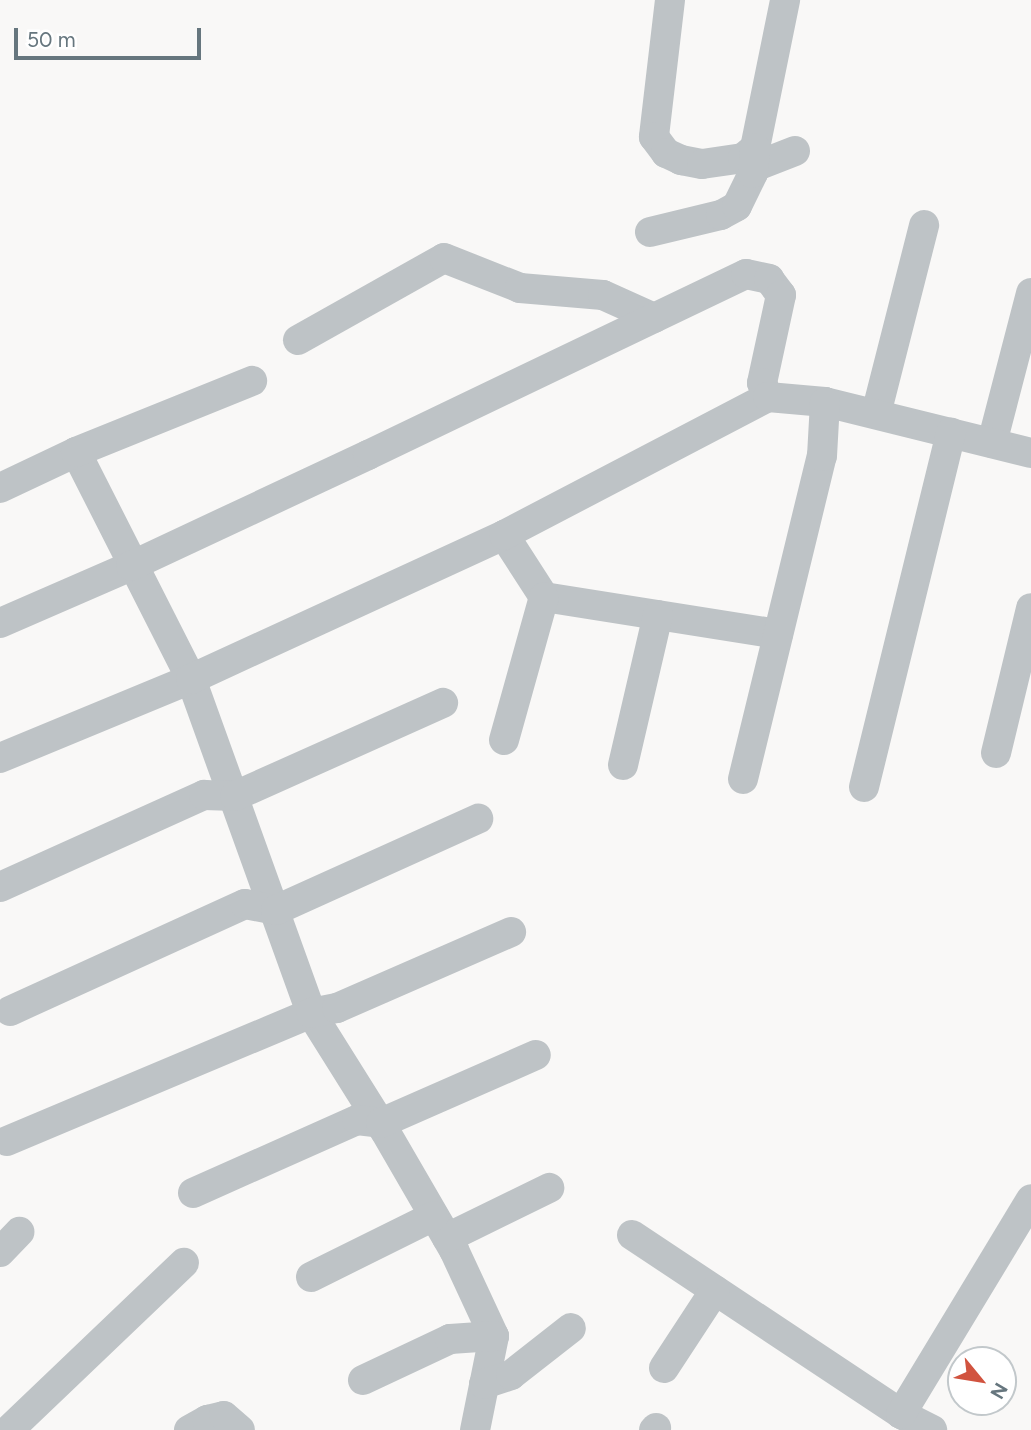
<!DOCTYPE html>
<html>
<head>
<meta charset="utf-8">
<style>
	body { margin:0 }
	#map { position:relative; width:1031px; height:1430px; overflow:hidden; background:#f9f8f7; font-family:Figtree,sans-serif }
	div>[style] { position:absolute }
	.minor>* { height:30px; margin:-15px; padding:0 15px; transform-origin:15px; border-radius:15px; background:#bec3c6 }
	span { translate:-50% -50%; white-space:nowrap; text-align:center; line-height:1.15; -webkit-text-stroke:7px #fff; paint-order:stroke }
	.north { position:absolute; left:947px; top:1346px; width:70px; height:70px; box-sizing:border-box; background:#fff; border:2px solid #c2c8cb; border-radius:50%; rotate:120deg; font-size:19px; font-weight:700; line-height:28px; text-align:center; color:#66767e }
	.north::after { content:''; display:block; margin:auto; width:24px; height:32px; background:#d1533f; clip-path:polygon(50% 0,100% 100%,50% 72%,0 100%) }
	.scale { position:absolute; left:14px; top:28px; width:187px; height:32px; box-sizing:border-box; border:4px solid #66767e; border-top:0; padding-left:9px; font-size:21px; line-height:24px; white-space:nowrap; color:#66767e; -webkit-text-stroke:5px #fff; paint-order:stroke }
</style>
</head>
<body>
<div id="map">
	<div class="minor">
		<div style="left:670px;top:0;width:138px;rotate:96.7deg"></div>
		<div style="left:654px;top:137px;width:20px;rotate:53deg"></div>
		<div style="left:666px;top:153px;width:17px;rotate:25deg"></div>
		<div style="left:681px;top:160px;width:21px;rotate:11deg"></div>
		<div style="left:702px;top:164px;width:41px;rotate:-8.3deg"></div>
		<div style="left:743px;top:158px;width:16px;rotate:-40deg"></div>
		<div style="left:755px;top:148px;width:151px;rotate:-78.5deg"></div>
		<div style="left:754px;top:167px;width:44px;rotate:-21.3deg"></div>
		<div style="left:650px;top:232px;width:73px;rotate:-13.5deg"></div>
		<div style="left:721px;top:215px;width:18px;rotate:-29deg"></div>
		<div style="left:737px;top:206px;width:37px;rotate:-64deg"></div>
		<div style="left:753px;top:173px;width:25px;rotate:-85deg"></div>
		<div style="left:298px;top:340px;width:167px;rotate:-29.3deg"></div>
		<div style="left:444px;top:258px;width:82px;rotate:21.5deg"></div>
		<div style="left:520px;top:288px;width:83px;rotate:4.8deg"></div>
		<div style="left:603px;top:295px;width:56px;rotate:24.3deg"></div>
		<div style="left:876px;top:414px;width:195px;rotate:-75.7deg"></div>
		<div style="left:992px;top:443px;width:155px;rotate:-75.4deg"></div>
		<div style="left:76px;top:452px;width:254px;rotate:63.1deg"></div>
		<div style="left:191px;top:679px;width:355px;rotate:70.2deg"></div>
		<div style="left:311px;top:1013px;width:139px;rotate:57.9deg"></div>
		<div style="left:385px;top:1131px;width:138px;rotate:59.9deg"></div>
		<div style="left:454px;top:1250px;width:95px;rotate:65.1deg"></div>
		<div style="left:494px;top:1336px;width:96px;rotate:101.4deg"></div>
		<div style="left:0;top:488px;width:84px;rotate:-25.3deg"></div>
		<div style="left:76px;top:452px;width:190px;rotate:-22deg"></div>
		<div style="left:504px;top:535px;width:74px;rotate:57.2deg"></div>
		<div style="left:544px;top:597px;width:237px;rotate:9deg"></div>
		<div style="left:0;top:623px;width:143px;rotate:-23.5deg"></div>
		<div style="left:131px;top:566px;width:262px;rotate:-25.1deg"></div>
		<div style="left:368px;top:455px;width:419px;rotate:-25.6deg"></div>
		<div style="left:746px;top:274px;width:24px;rotate:12deg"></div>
		<div style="left:769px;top:279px;width:20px;rotate:53deg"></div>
		<div style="left:781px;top:295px;width:90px;rotate:102.2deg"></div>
		<div style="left:762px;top:383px;width:15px;rotate:67deg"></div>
		<div style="left:504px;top:740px;width:148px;rotate:-74.4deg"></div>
		<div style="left:996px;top:753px;width:149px;rotate:-76.4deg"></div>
		<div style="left:0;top:758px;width:207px;rotate:-22.5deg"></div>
		<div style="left:191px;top:679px;width:345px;rotate:-24.7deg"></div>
		<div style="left:504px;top:535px;width:298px;rotate:-27.6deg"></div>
		<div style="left:768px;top:397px;width:57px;rotate:5deg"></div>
		<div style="left:825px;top:402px;width:212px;rotate:13.9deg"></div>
		<div style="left:623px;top:765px;width:154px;rotate:-76.9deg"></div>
		<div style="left:743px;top:779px;width:333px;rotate:-76.3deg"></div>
		<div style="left:822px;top:456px;width:54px;rotate:-86.8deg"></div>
		<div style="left:864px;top:787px;width:365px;rotate:-76.2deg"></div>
		<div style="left:0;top:887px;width:224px;rotate:-24.3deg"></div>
		<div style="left:204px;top:795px;width:31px;rotate:2deg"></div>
		<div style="left:235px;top:796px;width:228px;rotate:-24.1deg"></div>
		<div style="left:10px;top:1011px;width:258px;rotate:-24.5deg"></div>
		<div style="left:245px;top:904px;width:32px;rotate:11deg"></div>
		<div style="left:276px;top:910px;width:222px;rotate:-24.3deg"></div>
		<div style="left:7px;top:1141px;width:330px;rotate:-22.8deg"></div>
		<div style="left:311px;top:1013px;width:26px;rotate:-11deg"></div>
		<div style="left:337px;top:1008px;width:190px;rotate:-23.6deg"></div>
		<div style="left:193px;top:1193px;width:180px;rotate:-24deg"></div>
		<div style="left:357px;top:1120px;width:24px;rotate:7deg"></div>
		<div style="left:381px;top:1123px;width:169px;rotate:-23.7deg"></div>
		<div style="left:632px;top:1235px;width:323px;rotate:33.6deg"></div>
		<div style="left:901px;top:1414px;width:35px;rotate:27deg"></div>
		<div style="left:447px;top:1238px;width:114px;rotate:-26.1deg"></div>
		<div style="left:0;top:1252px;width:28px;rotate:-46deg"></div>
		<div style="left:311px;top:1277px;width:137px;rotate:-26.4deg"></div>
		<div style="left:664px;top:1368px;width:93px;rotate:-56.8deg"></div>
		<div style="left:363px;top:1380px;width:96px;rotate:-25.2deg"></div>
		<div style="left:450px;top:1339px;width:44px;rotate:-3.9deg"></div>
		<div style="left:484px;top:1384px;width:28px;rotate:-18deg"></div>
		<div style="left:511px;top:1375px;width:76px;rotate:-38.1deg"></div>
		<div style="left:901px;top:1414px;width:251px;rotate:-58.8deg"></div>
		<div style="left:9px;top:1430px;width:242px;rotate:-43.7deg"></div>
		<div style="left:189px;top:1430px;width:21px;rotate:-29deg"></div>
		<div style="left:207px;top:1420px;width:17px;rotate:-13deg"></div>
		<div style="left:224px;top:1416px;width:21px;rotate:41deg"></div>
		<div style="left:654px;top:1430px;width:3px;rotate:-45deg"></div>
	</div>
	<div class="north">N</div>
	<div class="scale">50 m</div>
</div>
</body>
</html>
